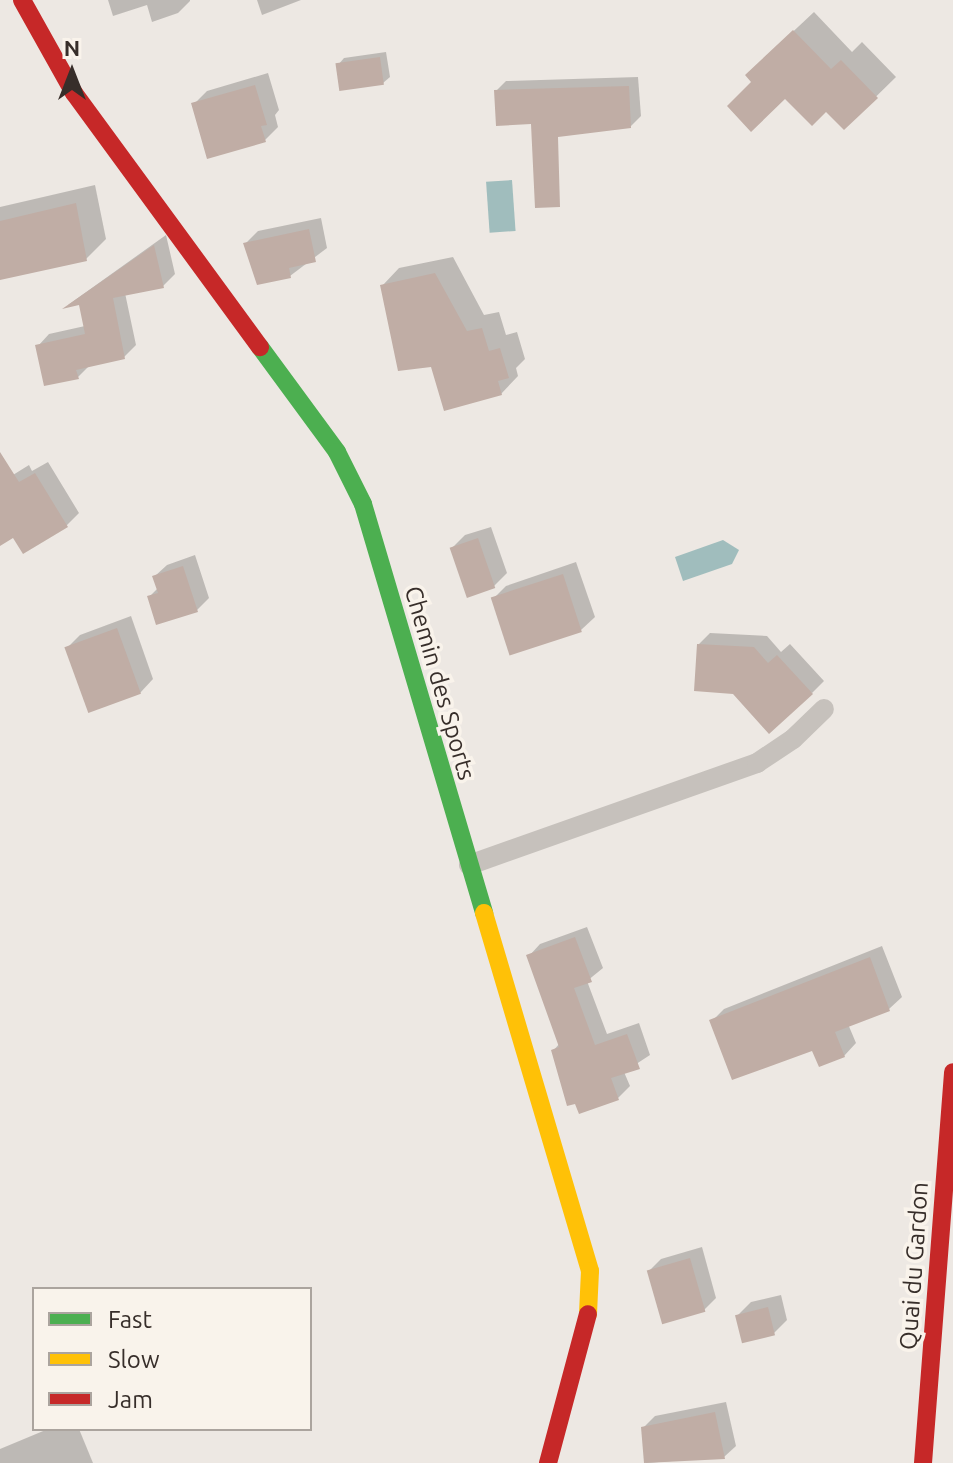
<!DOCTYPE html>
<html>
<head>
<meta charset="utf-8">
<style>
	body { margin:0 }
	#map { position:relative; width:953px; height:1463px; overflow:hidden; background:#ede8e3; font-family:Ubuntu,sans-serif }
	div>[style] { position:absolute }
	.water>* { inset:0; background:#a0bdbd; transform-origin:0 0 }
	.shadow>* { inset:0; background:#0003 }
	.building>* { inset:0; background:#c0ada5; transform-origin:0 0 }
	.lane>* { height:20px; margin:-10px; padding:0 10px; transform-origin:10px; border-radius:10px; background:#c6c1bc }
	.fast>* { height:18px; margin:-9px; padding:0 9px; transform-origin:9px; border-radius:9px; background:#4caf50 }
	.slow>* { height:18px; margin:-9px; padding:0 9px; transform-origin:9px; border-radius:9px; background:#ffc107 }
	.jam>* { height:18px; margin:-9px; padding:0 9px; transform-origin:9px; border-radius:9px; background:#c62828 }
	span { translate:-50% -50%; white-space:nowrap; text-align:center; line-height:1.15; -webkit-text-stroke:7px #f9f3eb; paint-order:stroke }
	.street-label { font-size:24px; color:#372e2a }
	.legend { position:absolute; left:32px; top:1287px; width:280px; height:144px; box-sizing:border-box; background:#f9f3eb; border:2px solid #aba49e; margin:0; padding:10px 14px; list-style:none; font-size:24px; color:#372e2a }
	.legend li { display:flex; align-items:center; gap:16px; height:40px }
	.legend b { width:40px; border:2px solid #aba49e }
	.north { position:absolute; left:32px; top:32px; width:80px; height:80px; -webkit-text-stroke:6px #f9f3eb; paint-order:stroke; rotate:0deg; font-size:22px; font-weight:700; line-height:32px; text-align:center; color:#372e2a }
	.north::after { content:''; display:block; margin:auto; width:28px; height:36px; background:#372e2a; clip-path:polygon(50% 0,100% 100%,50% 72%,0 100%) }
</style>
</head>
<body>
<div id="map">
	<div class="water">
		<div style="left:512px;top:180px;width:51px;height:26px;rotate:86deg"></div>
		<div style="clip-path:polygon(723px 540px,739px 550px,732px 564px,683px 581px,675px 557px)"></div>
	</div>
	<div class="shadow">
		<div style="clip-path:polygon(108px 0,190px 0,190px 1px,178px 13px,152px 22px,147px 5px,113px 16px)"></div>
		<div style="clip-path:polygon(257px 0,301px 0,262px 15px)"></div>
		<div style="clip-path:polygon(814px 12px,852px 52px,862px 42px,896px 77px,844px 128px,826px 109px,754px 82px,767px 56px)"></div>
		<div style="clip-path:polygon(386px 52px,390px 77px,383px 83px,338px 65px,344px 58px)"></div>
		<div style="clip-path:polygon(268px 73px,279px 110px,275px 115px,278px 127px,265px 140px,194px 104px,207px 91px)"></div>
		<div style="clip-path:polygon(638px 77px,641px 116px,631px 126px,533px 122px,496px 91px,506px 81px)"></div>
		<div style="clip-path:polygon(95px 185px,106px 239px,86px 259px,0 278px,0 207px)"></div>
		<div style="clip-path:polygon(321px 218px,327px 248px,290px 276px,246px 243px,258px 231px)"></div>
		<div style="clip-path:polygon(166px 235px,175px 274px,163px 286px,125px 293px,136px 345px,124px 357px,90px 365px,78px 377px,38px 346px,49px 334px,85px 326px,80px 303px,68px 305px)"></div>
		<div style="clip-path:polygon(453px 257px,484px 315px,499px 312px,506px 335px,517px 332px,525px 359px,516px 368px,518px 376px,501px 394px,433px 365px,382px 286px,399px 268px)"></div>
		<div style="clip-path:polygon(48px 462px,79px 513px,67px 525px,14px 536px,0 544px,0 483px,29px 465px,32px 471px)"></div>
		<div style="clip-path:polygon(491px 527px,507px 573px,494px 586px,452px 548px,465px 535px)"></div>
		<div style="clip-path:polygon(195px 555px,209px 598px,197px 610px,149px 597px,158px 588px,155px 576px,167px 565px)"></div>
		<div style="clip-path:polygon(576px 562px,595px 617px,581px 630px,493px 599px,506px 586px)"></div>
		<div style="clip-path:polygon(131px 616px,153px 679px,140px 693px,67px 648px,80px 635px)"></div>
		<div style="clip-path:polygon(710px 633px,767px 636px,781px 652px,790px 644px,824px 681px,812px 693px,698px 645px)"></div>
		<div style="clip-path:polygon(587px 927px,603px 968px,587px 981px,607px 1034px,639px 1023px,650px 1055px,624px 1072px,630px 1086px,618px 1098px,553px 1051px,560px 1043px,529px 956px,540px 944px)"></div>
		<div style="clip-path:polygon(882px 946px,902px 997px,889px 1009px,848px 1024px,856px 1043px,844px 1056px,712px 1021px,724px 1009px)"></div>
		<div style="clip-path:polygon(702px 1247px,716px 1298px,704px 1310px,649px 1271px,661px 1259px)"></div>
		<div style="clip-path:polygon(781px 1295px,787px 1320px,774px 1333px,738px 1315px,751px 1302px)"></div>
		<div style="clip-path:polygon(726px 1402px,736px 1446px,724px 1457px,646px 1463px,643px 1428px,655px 1416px)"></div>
		<div style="clip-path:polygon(48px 1429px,79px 1429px,93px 1463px,0 1463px,0 1449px)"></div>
	</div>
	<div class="building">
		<div style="clip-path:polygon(793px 30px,831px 69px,841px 60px,878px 98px,844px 130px,826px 112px,812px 126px,785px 99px,751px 132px,727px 106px,751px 82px,745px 75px)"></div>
		<div style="left:380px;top:57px;width:28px;height:45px;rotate:82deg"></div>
		<div style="clip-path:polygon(255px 85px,267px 125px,261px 126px,266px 142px,207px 159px,191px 103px)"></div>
		<div style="clip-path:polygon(629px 86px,631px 128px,558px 137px,560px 207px,535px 208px,531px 124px,496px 126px,494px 90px)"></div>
		<div style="clip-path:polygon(76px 203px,87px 261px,0 280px,0 221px)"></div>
		<div style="clip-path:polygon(309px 229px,316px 262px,289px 268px,291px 278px,257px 285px,243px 243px)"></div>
		<div style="clip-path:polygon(154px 245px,164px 288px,113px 298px,125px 359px,76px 370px,79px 379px,44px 386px,35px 345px,85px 334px,79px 305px,62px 309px)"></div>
		<div style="clip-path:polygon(435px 273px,467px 331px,482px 328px,489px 351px,500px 348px,509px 378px,498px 381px,502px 395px,444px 411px,431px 367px,398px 371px,380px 285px)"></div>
		<div style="clip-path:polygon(0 452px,19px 482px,35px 473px,68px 527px,23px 554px,13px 538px,0 546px)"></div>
		<div style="left:478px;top:538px;width:53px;height:30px;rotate:71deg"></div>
		<div style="clip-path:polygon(183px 566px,198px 612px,156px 625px,147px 596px,158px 593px,152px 576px)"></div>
		<div style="left:563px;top:574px;width:61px;height:76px;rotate:72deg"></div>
		<div style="left:117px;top:628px;width:70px;height:56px;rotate:70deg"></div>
		<div style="clip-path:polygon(697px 644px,754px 647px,768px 663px,777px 655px,813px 694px,769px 734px,733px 694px,694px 691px)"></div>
		<div style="clip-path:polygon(575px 937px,592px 982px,574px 988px,595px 1045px,627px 1034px,640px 1069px,611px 1078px,619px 1100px,579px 1114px,575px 1104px,567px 1106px,551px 1050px,559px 1047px,526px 955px)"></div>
		<div style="clip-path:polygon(870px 957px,890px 1011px,835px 1032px,845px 1057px,819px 1067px,812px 1051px,732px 1080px,709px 1020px)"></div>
		<div style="left:690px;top:1258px;width:56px;height:45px;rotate:74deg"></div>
		<div style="left:768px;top:1307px;width:29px;height:34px;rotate:76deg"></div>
		<div style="clip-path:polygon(715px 1412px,725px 1459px,644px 1463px,641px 1427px)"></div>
	</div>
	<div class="lane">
		<div style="left:469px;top:865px;width:306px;rotate:-19.5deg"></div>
		<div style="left:757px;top:763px;width:43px;rotate:-33.7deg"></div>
		<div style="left:793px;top:739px;width:43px;rotate:-44.1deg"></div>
	</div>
	<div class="fast">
		<div style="left:260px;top:347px;width:130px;rotate:53.7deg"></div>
		<div style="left:337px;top:452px;width:58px;rotate:63.4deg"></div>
		<div style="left:363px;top:504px;width:427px;rotate:73.5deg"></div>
	</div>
	<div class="slow">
		<div style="left:484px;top:913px;width:373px;rotate:73.5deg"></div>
		<div style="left:590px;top:1271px;width:43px;rotate:92.7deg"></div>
	</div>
	<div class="jam">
		<div style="left:22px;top:0;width:107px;rotate:60.8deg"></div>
		<div style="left:74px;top:93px;width:315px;rotate:53.8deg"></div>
		<div style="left:548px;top:1463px;width:154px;rotate:-75deg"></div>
		<div style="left:923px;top:1463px;width:392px;rotate:-85.6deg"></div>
	</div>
	<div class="street-label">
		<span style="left:440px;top:683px;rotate:74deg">Chemin des Sports</span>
		<span style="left:914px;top:1266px;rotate:-86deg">Quai du Gardon</span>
	</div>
	<ul class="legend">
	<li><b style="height:10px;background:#4caf50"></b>Fast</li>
	<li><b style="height:10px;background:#ffc107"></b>Slow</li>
	<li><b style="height:10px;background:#c62828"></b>Jam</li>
	</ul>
	<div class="north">N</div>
</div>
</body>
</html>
